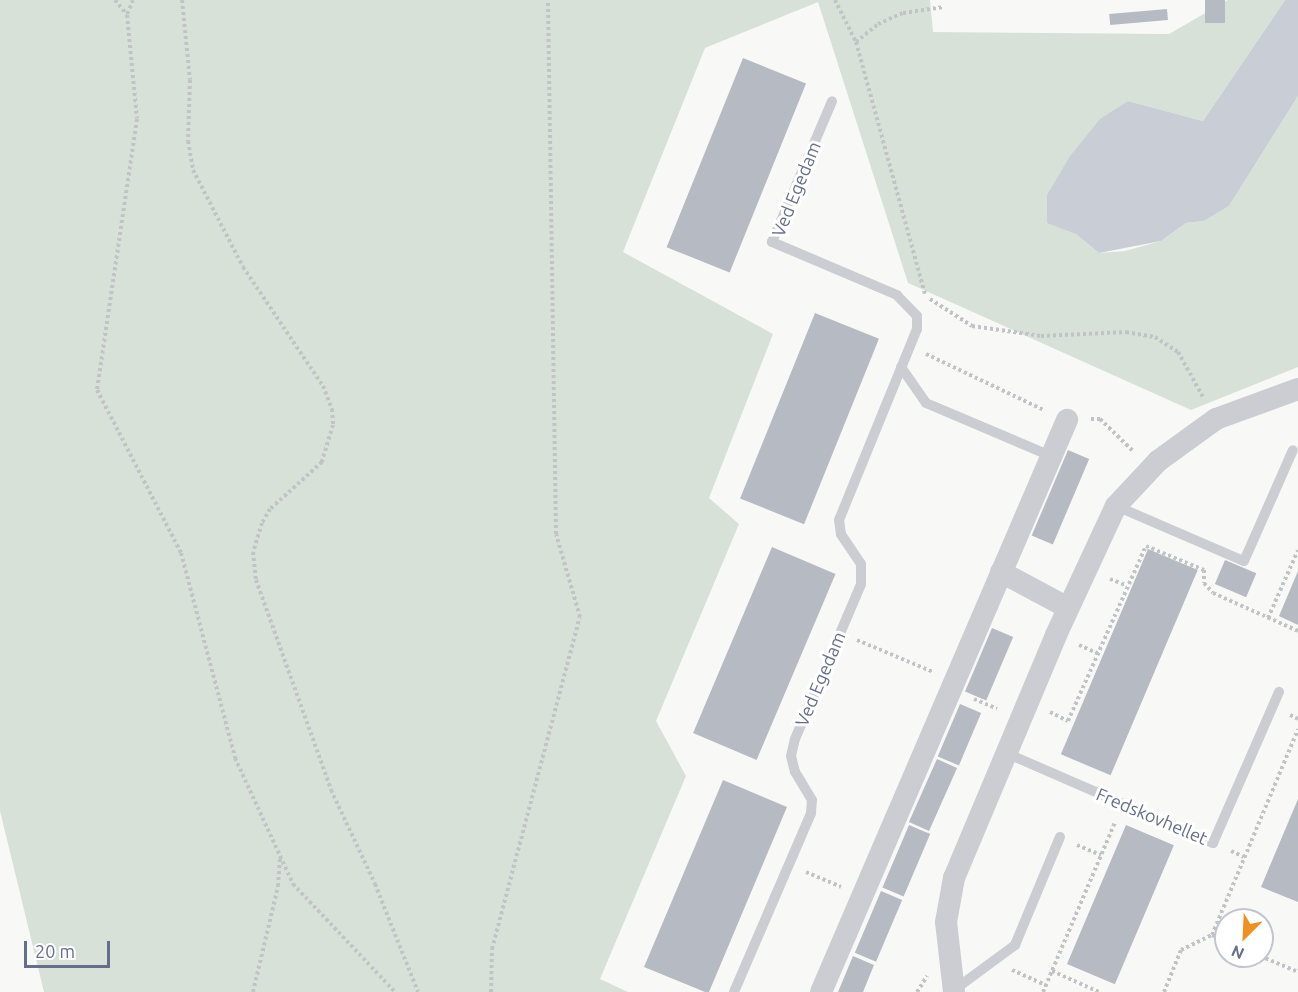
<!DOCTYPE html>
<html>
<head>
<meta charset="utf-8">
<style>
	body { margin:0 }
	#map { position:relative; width:1298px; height:992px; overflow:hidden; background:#f8f9f6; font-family:Ubuntu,sans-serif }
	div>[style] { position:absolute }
	.green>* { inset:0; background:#d8e1d7 }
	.water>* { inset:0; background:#c9ced6 }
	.building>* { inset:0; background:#b6bac3; transform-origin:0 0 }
	.path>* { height:4px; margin-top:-2px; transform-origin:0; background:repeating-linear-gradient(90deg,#c2c3c7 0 3px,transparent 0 6px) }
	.lane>* { height:10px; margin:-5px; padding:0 5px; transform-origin:5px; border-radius:5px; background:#cccdd2 }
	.street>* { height:22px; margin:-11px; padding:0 11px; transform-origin:11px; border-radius:11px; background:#cccdd2 }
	span { translate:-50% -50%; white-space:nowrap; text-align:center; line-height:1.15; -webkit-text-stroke:6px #fff; paint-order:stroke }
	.street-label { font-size:18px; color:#666f8a }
	.north { position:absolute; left:1214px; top:908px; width:60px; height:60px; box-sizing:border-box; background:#fff; border:2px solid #c2c5d0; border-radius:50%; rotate:204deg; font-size:16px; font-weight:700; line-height:24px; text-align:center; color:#666f8a }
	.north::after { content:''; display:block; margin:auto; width:21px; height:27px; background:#ef9021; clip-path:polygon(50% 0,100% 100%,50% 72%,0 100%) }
	.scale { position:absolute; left:24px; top:941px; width:86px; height:27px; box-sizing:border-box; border:3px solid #666f8a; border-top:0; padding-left:8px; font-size:18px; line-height:21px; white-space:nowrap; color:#666f8a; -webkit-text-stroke:4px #fff; paint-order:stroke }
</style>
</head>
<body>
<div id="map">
	<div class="green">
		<div style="clip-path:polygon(0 0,930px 0,933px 32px,1169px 34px,1228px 0,1285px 0,1203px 121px,1128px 101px,1076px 234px,1099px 253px,1125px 251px,1161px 241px,1186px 223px,1204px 221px,1229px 206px,1298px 96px,1298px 367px,1191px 410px,908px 283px,818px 2px,705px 48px,623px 252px,773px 334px,709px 498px,739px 524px,656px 721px,686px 776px,600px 979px,628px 992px,44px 992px,0 811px)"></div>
	</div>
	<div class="water">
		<div style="clip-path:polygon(1285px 0,1298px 0,1298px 96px,1229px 206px,1204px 221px,1186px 223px,1161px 241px,1099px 253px,1076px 234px,1047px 223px,1047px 195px,1070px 156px,1100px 119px,1128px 101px,1203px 121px)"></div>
	</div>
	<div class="building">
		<div style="left:1205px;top:0;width:20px;height:23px"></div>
		<div style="left:1167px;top:9px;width:11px;height:58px;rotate:85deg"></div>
		<div style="left:743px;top:58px;width:68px;height:204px;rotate:22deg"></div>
		<div style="left:815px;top:313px;width:69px;height:200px;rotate:22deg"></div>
		<div style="left:1068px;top:450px;width:23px;height:93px;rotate:23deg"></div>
		<div style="left:772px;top:547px;width:69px;height:202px;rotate:23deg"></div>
		<div style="left:1148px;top:549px;width:54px;height:223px;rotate:23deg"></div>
		<div style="left:1225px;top:560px;width:34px;height:26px;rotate:23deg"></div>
		<div style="clip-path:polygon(1298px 571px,1298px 625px,1279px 616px)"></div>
		<div style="left:992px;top:628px;width:23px;height:69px;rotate:23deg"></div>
		<div style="left:960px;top:704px;width:23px;height:57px;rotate:23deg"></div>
		<div style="left:937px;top:759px;width:22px;height:69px;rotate:24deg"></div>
		<div style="clip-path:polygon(723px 780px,787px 807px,709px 992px,705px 992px,644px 967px)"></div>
		<div style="clip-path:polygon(1298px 799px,1298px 902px,1261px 887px)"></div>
		<div style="left:909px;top:825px;width:23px;height:68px;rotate:23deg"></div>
		<div style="left:1126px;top:825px;width:52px;height:151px;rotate:23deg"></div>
		<div style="left:881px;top:891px;width:23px;height:67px;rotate:23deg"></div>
		<div style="clip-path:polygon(853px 956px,874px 965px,863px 992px,838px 992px)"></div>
	</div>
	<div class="path">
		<div style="left:115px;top:0;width:19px;rotate:51deg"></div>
		<div style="left:133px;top:0;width:16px;rotate:112deg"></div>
		<div style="left:127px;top:15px;width:104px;rotate:84.5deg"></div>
		<div style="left:137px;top:119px;width:274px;rotate:98.4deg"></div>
		<div style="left:97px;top:390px;width:183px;rotate:62.7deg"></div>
		<div style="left:181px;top:553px;width:212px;rotate:75.2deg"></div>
		<div style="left:235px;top:758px;width:139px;rotate:65.3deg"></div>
		<div style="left:293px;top:884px;width:149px;rotate:46.6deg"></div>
		<div style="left:182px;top:0;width:80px;rotate:84.3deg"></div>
		<div style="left:190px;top:80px;width:61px;rotate:91.9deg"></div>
		<div style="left:188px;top:141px;width:29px;rotate:80deg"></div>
		<div style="left:193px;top:170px;width:109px;rotate:62.7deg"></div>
		<div style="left:243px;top:267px;width:143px;rotate:56.1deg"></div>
		<div style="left:323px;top:386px;width:25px;rotate:69deg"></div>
		<div style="left:332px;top:409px;width:16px;rotate:86deg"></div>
		<div style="left:333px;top:425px;width:39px;rotate:107deg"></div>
		<div style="left:322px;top:462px;width:70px;rotate:137.9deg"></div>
		<div style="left:270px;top:509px;width:16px;rotate:120deg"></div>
		<div style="left:262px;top:523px;width:30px;rotate:107deg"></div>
		<div style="left:253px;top:552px;width:28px;rotate:84deg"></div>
		<div style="left:256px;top:580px;width:223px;rotate:70.3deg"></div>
		<div style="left:331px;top:790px;width:104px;rotate:64.9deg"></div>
		<div style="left:375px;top:884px;width:116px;rotate:68.3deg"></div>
		<div style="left:835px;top:0;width:47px;rotate:63.4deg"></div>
		<div style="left:856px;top:42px;width:261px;rotate:74.7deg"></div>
		<div style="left:856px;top:42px;width:28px;rotate:-39deg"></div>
		<div style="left:878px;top:24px;width:27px;rotate:-24deg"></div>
		<div style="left:903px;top:13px;width:41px;rotate:-8.3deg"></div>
		<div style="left:930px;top:299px;width:50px;rotate:32.7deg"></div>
		<div style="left:972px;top:326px;width:70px;rotate:8.2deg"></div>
		<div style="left:1041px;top:336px;width:85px;rotate:-2.7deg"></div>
		<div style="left:1126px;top:332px;width:29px;rotate:10deg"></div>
		<div style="left:1155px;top:337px;width:27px;rotate:33deg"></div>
		<div style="left:1178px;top:352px;width:51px;rotate:60.9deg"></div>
		<div style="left:926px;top:354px;width:131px;rotate:25.4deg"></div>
		<div style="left:1091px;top:419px;width:9px"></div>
		<div style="left:1100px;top:419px;width:46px;rotate:44.1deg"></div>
		<div style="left:1110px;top:579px;width:17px;rotate:21deg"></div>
		<div style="left:1268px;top:618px;width:74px;rotate:-66.2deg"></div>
		<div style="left:857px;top:640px;width:82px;rotate:22.8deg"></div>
		<div style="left:1079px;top:645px;width:20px;rotate:24deg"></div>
		<div style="left:974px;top:699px;width:25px;rotate:23deg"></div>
		<div style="left:1050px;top:712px;width:20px;rotate:27deg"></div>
		<div style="left:1068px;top:721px;width:192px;rotate:-66deg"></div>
		<div style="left:1146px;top:546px;width:63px;rotate:22.5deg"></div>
		<div style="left:1204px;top:570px;width:13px;rotate:90deg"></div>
		<div style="left:1204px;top:583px;width:13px;rotate:48deg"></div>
		<div style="left:1213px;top:593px;width:93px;rotate:24.1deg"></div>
		<div style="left:1290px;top:715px;width:9px;rotate:27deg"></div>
		<div style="left:1077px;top:845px;width:26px;rotate:23deg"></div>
		<div style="left:1231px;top:851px;width:14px;rotate:25deg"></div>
		<div style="left:806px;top:872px;width:38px;rotate:23deg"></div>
		<div style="left:1212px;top:935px;width:15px;rotate:23deg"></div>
		<div style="left:1260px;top:956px;width:41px;rotate:22.8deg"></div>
		<div style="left:1012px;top:970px;width:37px;rotate:24deg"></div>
		<div style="left:1052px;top:971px;width:51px;rotate:24.1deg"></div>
		<div style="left:253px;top:992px;width:109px;rotate:-76.7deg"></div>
		<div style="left:278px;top:886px;width:29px;rotate:-86deg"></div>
		<div style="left:491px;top:992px;width:43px;rotate:-88.7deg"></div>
		<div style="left:492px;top:949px;width:343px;rotate:-75.2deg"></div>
		<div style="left:580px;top:617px;width:86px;rotate:-106.1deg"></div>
		<div style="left:556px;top:534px;width:534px;rotate:-90.86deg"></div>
		<div style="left:917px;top:992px;width:19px;rotate:-58deg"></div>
		<div style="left:1043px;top:992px;width:185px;rotate:-67deg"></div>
		<div style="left:1164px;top:992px;width:45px;rotate:-68deg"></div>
		<div style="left:1181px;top:950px;width:34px;rotate:-26deg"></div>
		<div style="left:1212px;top:935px;width:223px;rotate:-67.3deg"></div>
	</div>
	<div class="lane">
		<div style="left:901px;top:367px;width:44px;rotate:55.2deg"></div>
		<div style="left:926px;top:403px;width:136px;rotate:23deg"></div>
		<div style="left:1116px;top:506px;width:139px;rotate:23.3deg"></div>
		<div style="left:1244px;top:561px;width:121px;rotate:-66.2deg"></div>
		<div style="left:1006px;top:753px;width:226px;rotate:23.5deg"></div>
		<div style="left:1213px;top:843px;width:165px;rotate:-66.4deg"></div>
		<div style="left:954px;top:990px;width:76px;rotate:-36.4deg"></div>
		<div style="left:1015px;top:945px;width:117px;rotate:-67.4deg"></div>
		<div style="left:734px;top:992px;width:195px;rotate:-66.7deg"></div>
		<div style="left:811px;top:813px;width:13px;rotate:-86deg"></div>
		<div style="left:812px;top:800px;width:33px;rotate:-121deg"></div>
		<div style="left:795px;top:772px;width:16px;rotate:-104deg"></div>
		<div style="left:791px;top:756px;width:17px;rotate:-77deg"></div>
		<div style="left:795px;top:739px;width:168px;rotate:-66.9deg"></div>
		<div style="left:861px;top:584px;width:20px;rotate:-90deg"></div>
		<div style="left:861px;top:564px;width:36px;rotate:-124deg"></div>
		<div style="left:841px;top:534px;width:14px;rotate:-98deg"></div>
		<div style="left:839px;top:520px;width:206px;rotate:-67.8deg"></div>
		<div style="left:917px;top:329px;width:13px;rotate:-90deg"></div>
		<div style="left:917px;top:316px;width:29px;rotate:-134deg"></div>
		<div style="left:897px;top:295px;width:136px;rotate:-157deg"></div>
		<div style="left:772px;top:242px;width:153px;rotate:-66.9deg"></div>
	</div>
	<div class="street">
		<div style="left:1001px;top:572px;width:76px;rotate:28.2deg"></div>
		<div style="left:821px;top:992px;width:623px;rotate:-66.73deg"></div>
		<div style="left:954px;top:992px;width:70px;rotate:-96.5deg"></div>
		<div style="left:946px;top:922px;width:45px;rotate:-79.7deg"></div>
		<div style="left:954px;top:878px;width:264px;rotate:-67.2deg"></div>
		<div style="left:1056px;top:635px;width:142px;rotate:-65.1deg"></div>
		<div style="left:1116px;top:506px;width:62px;rotate:-47deg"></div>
		<div style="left:1158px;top:461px;width:72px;rotate:-35.9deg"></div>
		<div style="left:1216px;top:419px;width:87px;rotate:-20.1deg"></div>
	</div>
	<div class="street-label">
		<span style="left:796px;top:189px;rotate:-68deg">Ved Egedam</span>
		<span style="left:820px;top:679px;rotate:-67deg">Ved Egedam</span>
		<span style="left:1152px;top:816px;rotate:23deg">Fredskovhellet</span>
	</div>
	<div class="north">N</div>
	<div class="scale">20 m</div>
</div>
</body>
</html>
